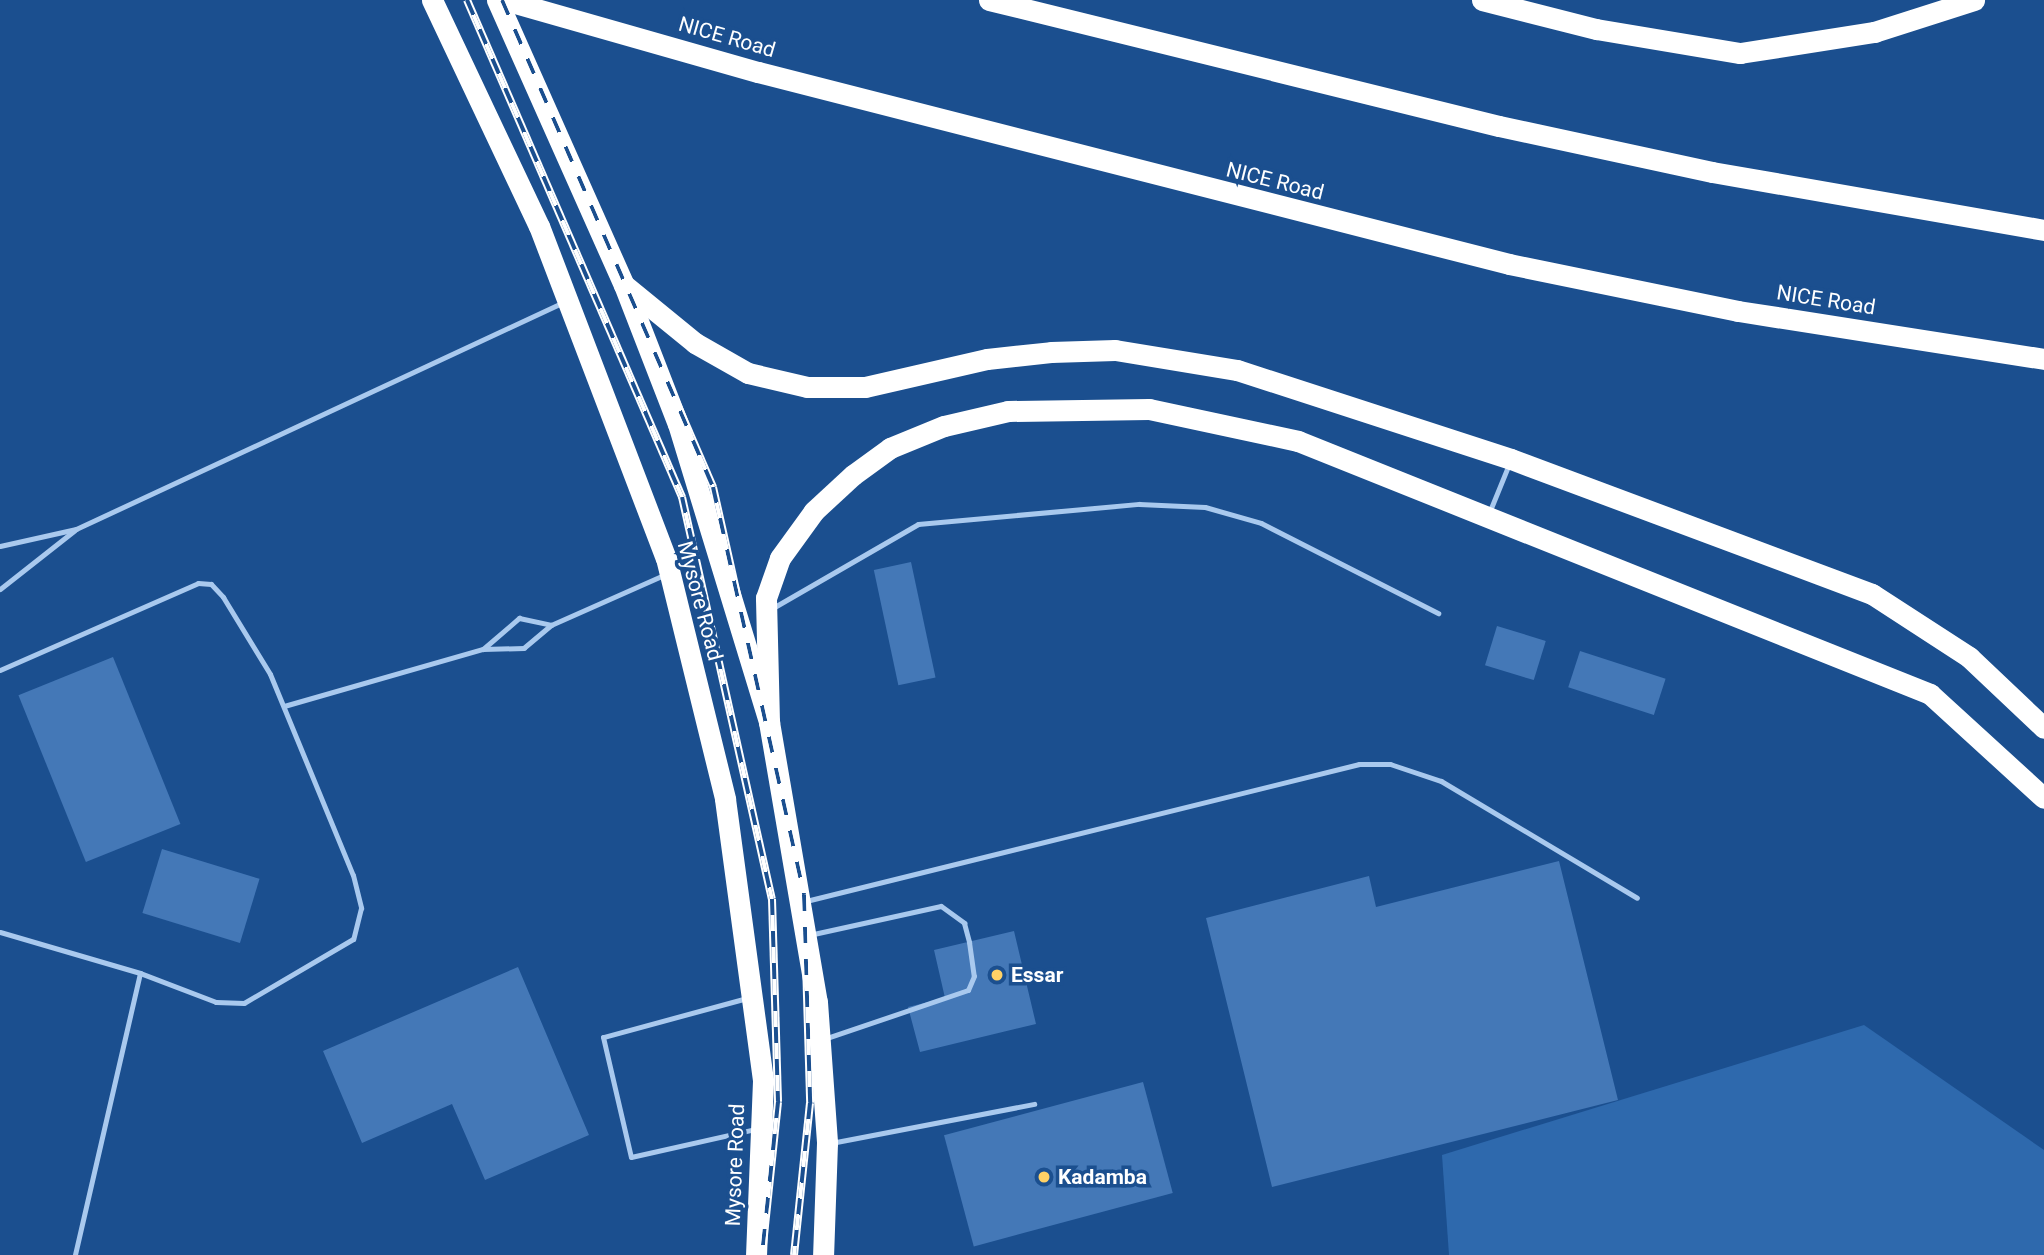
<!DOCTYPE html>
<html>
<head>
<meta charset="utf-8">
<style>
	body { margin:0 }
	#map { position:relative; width:2044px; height:1255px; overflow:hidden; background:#1b4f8f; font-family:Roboto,sans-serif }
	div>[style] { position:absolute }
	.green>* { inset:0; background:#2e69ad }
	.building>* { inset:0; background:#4478b7; transform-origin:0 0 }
	.service>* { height:5px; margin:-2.5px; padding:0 2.5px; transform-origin:2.5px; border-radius:2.5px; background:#a9c9ee }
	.motorway>* { height:21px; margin:-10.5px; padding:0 10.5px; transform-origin:10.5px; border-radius:10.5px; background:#fff }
	.rail>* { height:8px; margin-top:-4px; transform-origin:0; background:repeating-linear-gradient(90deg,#1b4f8f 0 16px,#fff 0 32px); box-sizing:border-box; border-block:2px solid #fff }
	.dots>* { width:19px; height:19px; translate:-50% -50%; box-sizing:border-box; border:4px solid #1b4f8f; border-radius:50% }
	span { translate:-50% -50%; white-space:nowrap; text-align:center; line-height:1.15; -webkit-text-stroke:7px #1b4f8f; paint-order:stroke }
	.street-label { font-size:21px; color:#fff }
	.poi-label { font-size:21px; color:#fff; font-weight:700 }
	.left { translate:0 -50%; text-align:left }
</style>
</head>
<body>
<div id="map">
	<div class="green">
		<div style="clip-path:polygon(1864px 1025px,2044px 1150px,2044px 1255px,1449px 1255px,1442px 1155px)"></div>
	</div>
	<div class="building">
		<div style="left:911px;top:562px;width:118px;height:38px;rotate:78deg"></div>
		<div style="left:1497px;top:626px;width:51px;height:41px;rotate:17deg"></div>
		<div style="left:1580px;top:651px;width:90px;height:38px;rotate:18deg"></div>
		<div style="left:113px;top:657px;width:180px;height:102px;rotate:68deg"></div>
		<div style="left:162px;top:849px;width:102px;height:67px;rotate:17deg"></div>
		<div style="clip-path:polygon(1559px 861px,1618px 1100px,1272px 1187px,1206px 918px,1369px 876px,1376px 907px)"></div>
		<div style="clip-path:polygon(1014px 931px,1036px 1024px,920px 1052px,908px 1007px,945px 998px,934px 950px)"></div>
		<div style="clip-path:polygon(518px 967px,589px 1135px,485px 1180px,452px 1104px,362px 1143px,323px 1051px)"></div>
		<div style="left:1143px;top:1082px;width:115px;height:206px;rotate:75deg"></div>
	</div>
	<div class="service">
		<div style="left:1489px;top:513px;width:53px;rotate:-67.8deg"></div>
		<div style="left:0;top:546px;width:78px;rotate:-12.6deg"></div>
		<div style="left:76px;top:529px;width:538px;rotate:-24.95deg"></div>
		<div style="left:0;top:589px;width:95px;rotate:-38.2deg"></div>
		<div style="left:771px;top:609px;width:170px;rotate:-30deg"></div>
		<div style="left:918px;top:524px;width:222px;rotate:-5.2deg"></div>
		<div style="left:1139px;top:504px;width:66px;rotate:2.6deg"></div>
		<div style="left:1205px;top:507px;width:58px;rotate:15.9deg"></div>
		<div style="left:1261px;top:523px;width:199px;rotate:27deg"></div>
		<div style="left:519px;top:618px;width:33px;rotate:12deg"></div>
		<div style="left:551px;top:625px;width:35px;rotate:140deg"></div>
		<div style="left:524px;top:648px;width:41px;rotate:178.6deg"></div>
		<div style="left:483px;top:649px;width:48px;rotate:-40.7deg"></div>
		<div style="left:551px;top:625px;width:124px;rotate:-23.9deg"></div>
		<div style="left:0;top:670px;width:216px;rotate:-23.7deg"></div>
		<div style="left:198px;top:583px;width:13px;rotate:4deg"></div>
		<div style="left:211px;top:584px;width:18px;rotate:47deg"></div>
		<div style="left:223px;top:597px;width:90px;rotate:58.6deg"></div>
		<div style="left:270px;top:674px;width:217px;rotate:67.6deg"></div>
		<div style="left:353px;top:875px;width:34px;rotate:76deg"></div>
		<div style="left:361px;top:908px;width:32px;rotate:104deg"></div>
		<div style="left:353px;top:939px;width:126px;rotate:149.6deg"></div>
		<div style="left:244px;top:1003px;width:28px;rotate:-178deg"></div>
		<div style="left:216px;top:1002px;width:81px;rotate:-159.1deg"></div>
		<div style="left:284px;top:706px;width:207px;rotate:-16deg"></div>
		<div style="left:806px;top:901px;width:570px;rotate:-13.91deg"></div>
		<div style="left:1359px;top:764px;width:31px"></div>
		<div style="left:1390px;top:764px;width:54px;rotate:18.4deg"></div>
		<div style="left:1441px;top:781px;width:228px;rotate:30.8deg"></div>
		<div style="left:0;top:932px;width:146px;rotate:16.3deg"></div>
		<div style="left:140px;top:973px;width:289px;rotate:103deg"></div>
		<div style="left:809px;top:935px;width:135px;rotate:-12.4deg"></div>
		<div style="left:941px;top:906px;width:29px;rotate:36deg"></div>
		<div style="left:964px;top:923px;width:20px;rotate:75deg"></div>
		<div style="left:969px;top:942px;width:34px;rotate:82deg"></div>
		<div style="left:974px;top:976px;width:15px;rotate:113deg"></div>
		<div style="left:968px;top:990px;width:152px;rotate:161.2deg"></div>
		<div style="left:747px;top:998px;width:149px;rotate:164.8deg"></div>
		<div style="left:603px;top:1037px;width:123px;rotate:76.9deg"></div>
		<div style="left:631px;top:1157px;width:127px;rotate:-12.7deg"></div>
		<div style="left:831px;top:1143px;width:207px;rotate:-10.9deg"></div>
	</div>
	<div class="motorway">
		<div style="left:432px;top:0;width:250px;rotate:64.7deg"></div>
		<div style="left:539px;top:226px;width:355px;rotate:69.1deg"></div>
		<div style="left:666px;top:558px;width:248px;rotate:76.2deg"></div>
		<div style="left:725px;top:799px;width:285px;rotate:82.3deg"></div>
		<div style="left:763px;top:1081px;width:174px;rotate:92.3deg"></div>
		<div style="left:497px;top:0;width:312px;rotate:66deg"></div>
		<div style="left:624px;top:285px;width:149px;rotate:68.8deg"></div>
		<div style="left:678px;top:424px;width:312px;rotate:73deg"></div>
		<div style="left:769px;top:722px;width:284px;rotate:80.3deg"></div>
		<div style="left:817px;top:1002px;width:141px;rotate:85.9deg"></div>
		<div style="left:827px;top:1143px;width:112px;rotate:92deg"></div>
		<div style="left:505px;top:0;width:263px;rotate:15.9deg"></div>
		<div style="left:758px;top:72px;width:775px;rotate:14.34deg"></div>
		<div style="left:1509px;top:264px;width:234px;rotate:11.6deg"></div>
		<div style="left:1738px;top:311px;width:310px;rotate:8.9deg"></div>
		<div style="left:989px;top:0;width:525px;rotate:13.88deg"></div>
		<div style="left:1499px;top:126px;width:218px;rotate:12.2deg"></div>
		<div style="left:1712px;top:172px;width:337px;rotate:9.9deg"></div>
		<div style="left:1482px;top:0;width:118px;rotate:14.3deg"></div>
		<div style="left:1596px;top:29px;width:146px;rotate:9.5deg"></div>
		<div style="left:1740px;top:53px;width:136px;rotate:-8.9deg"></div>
		<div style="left:1874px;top:32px;width:105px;rotate:-17.7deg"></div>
		<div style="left:624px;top:285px;width:92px;rotate:39.2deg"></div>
		<div style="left:695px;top:343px;width:61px;rotate:29.5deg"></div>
		<div style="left:748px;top:373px;width:61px;rotate:13.3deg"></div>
		<div style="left:807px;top:387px;width:58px"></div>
		<div style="left:865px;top:387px;width:125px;rotate:-12.9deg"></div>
		<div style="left:987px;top:359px;width:64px;rotate:-6.2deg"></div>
		<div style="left:1051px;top:352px;width:64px;rotate:-1.8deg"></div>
		<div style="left:1115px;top:350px;width:124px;rotate:9.3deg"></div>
		<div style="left:1237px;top:370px;width:288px;rotate:18deg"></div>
		<div style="left:1511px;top:459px;width:385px;rotate:20.5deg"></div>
		<div style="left:1872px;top:594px;width:116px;rotate:33deg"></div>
		<div style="left:1969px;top:657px;width:103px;rotate:43.4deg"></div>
		<div style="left:769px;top:722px;width:124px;rotate:-91.4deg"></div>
		<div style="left:766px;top:598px;width:42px;rotate:-70.7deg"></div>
		<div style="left:780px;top:558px;width:58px;rotate:-54.1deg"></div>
		<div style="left:814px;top:511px;width:53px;rotate:-42.7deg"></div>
		<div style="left:853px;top:475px;width:46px;rotate:-36.1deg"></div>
		<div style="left:890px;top:448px;width:58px;rotate:-22.2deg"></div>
		<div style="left:944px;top:426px;width:66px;rotate:-13.2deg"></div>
		<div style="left:1008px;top:411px;width:141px;rotate:-0.8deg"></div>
		<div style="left:1149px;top:409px;width:152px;rotate:12.1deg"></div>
		<div style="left:1298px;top:441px;width:681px;rotate:21.82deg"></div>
		<div style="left:1930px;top:694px;width:154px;rotate:42.4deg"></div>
	</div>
	<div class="rail">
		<div style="left:467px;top:0;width:542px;rotate:66.61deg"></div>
		<div style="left:682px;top:497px;width:412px;rotate:77.4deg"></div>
		<div style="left:772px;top:899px;width:203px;rotate:88.3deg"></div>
		<div style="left:778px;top:1102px;width:154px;rotate:96deg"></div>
		<div style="left:502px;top:0;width:531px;rotate:66.57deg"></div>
		<div style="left:713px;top:487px;width:418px;rotate:77.4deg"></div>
		<div style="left:804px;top:895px;width:208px;rotate:88.3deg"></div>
		<div style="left:810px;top:1103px;width:153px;rotate:96deg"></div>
	</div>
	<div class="dots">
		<div style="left:997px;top:975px;background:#ffd166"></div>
		<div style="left:1044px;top:1177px;background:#ffd166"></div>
	</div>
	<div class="street-label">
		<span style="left:727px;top:37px;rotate:16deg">NICE Road</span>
		<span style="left:1275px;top:181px;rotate:14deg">NICE Road</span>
		<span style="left:1826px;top:300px;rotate:9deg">NICE Road</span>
		<span style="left:700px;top:601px;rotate:75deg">Mysore Road</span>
		<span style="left:735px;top:1165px;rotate:-88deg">Mysore Road</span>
	</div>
	<div class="poi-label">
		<span class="left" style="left:1011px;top:975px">Essar</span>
		<span class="left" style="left:1058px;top:1177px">Kadamba</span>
	</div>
</div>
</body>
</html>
